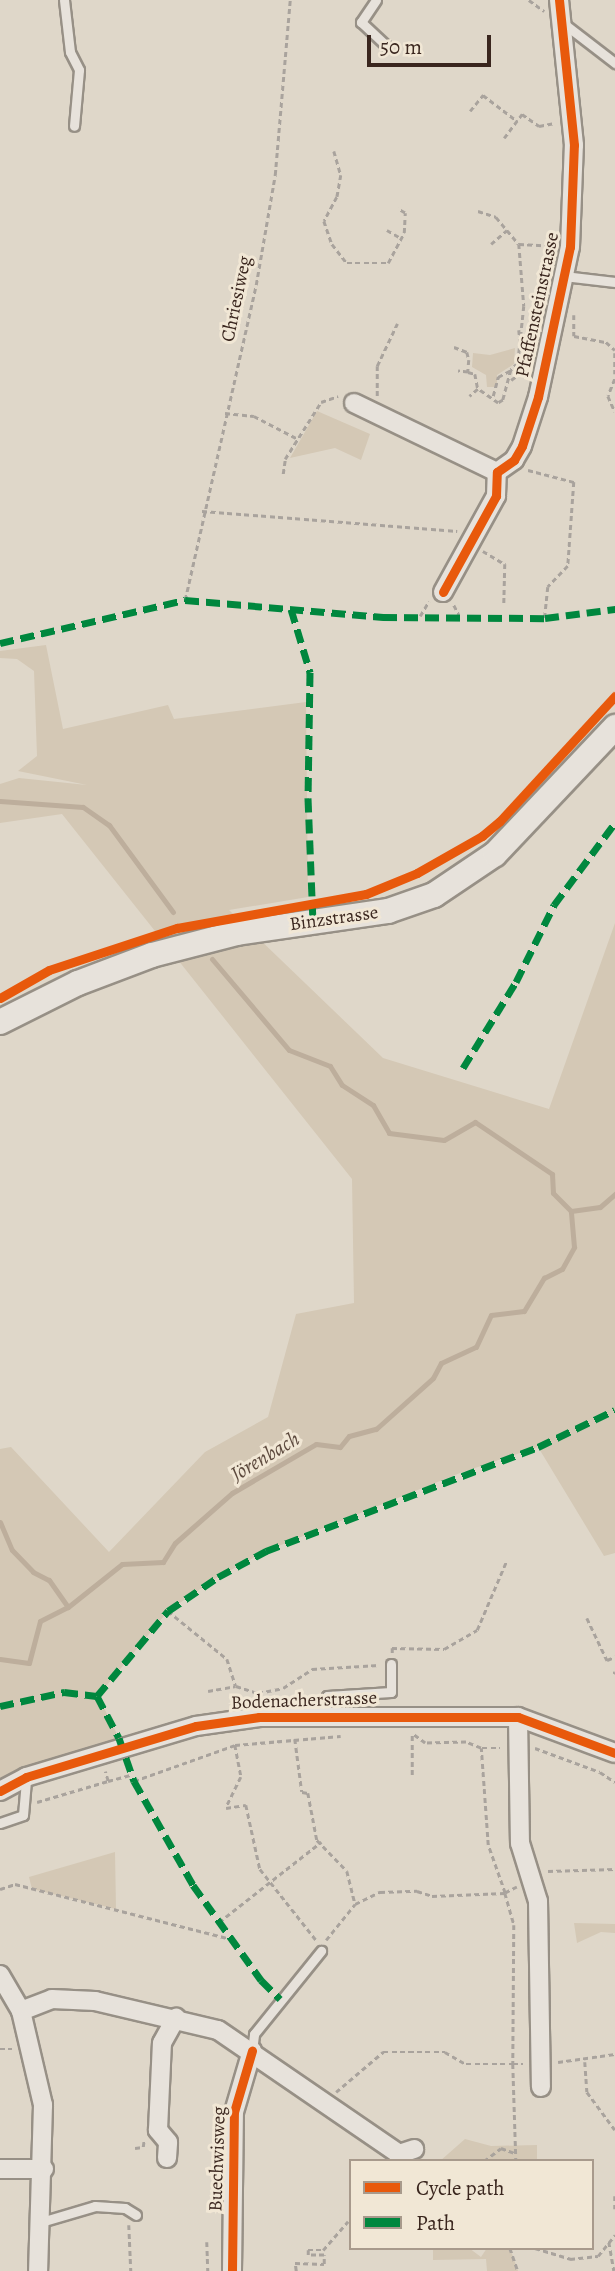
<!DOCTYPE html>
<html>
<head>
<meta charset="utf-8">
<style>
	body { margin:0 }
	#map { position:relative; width:615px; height:2271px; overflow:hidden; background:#dfd7c9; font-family:Alegreya,serif }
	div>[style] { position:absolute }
	.green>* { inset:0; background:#d4c8b5 }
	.stream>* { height:5px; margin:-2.5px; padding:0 2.5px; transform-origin:2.5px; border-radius:2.5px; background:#bdae9c }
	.path>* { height:2.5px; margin-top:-1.25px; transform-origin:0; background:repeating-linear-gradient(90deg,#a9a39d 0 5px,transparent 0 8.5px) }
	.roads { filter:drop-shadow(2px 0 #979086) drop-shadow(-2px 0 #979086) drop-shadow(0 2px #979086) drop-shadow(0 -2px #979086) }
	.service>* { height:9px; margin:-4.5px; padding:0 4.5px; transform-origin:4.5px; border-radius:4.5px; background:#e7e2db }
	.minor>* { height:18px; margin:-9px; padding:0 9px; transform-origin:9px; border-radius:9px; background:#e7e2db }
	.secondary>* { height:24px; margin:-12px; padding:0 12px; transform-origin:12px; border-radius:12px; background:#e7e2db }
	.quiet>* { height:7px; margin-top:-3.5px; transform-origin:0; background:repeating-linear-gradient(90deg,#00873e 0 14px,transparent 0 21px) }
	.cycleway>* { height:9px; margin:-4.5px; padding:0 4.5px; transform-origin:4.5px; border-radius:4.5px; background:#e8590c }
	span { translate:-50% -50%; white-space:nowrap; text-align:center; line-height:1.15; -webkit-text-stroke:6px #f1e7d5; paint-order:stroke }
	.street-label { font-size:19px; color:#3a261e }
	.water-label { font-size:21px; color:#5d4a3e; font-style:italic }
	.legend { position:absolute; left:349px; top:2159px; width:245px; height:91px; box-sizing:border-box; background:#f1e7d5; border:2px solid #a89a8c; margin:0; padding:9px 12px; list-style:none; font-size:21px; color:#3a261e }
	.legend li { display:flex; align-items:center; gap:14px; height:35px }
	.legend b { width:35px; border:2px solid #a89a8c }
	.scale { position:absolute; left:367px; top:35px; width:124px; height:32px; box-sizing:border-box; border:4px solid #3a261e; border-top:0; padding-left:9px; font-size:21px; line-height:24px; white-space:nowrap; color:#3a261e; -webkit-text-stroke:5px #f1e7d5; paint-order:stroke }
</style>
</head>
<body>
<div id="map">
	<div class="green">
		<div style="clip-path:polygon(515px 348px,514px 364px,497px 375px,497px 387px,487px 387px,486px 375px,472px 367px,473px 353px,490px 355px)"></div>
		<div style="clip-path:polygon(317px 411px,370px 434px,361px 460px,335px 448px,290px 458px)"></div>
		<div style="clip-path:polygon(46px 645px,63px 729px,168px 705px,174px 719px,306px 702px,308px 897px,229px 910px,383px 1058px,549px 1109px,615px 923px,615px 1553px,604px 1556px,538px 1447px,460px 1473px,266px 1551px,218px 1577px,168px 1611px,98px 1696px,124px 1748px,0 1787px,0 1449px,11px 1447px,109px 1552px,205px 1452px,268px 1417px,296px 1314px,354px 1303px,352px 1179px,62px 814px,0 823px,0 784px,19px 778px,87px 785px,18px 771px,37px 756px,34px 671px,17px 659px,0 658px,0 651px)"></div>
		<div style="clip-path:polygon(115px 1852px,116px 1909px,32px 1889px,29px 1877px)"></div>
		<div style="clip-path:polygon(574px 1923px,615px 1924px,615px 1933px,601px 1932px,577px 1943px)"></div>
		<div style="clip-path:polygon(465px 2139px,491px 2146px,537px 2145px,537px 2161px,440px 2161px)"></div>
		<div style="clip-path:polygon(433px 2248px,469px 2248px,481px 2257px,487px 2248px,510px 2248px,518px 2271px,487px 2271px,486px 2259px,433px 2260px)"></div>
	</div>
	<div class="stream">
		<div style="left:0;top:801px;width:83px;rotate:4.1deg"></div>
		<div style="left:83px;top:807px;width:32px;rotate:35deg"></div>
		<div style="left:109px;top:825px;width:108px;rotate:53.7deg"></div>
		<div style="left:212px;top:959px;width:119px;rotate:49.8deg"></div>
		<div style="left:289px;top:1050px;width:44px;rotate:21.3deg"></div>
		<div style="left:330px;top:1066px;width:22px;rotate:58deg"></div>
		<div style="left:342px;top:1085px;width:37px;rotate:33deg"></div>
		<div style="left:373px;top:1105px;width:32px;rotate:60deg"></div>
		<div style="left:389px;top:1133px;width:55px;rotate:7.3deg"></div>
		<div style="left:444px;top:1140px;width:36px;rotate:-30deg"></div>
		<div style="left:475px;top:1122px;width:93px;rotate:34deg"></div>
		<div style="left:552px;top:1174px;width:19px;rotate:87deg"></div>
		<div style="left:553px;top:1193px;width:25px;rotate:45deg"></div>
		<div style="left:0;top:1522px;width:30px;rotate:67deg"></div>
		<div style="left:12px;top:1550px;width:30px;rotate:46deg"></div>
		<div style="left:33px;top:1572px;width:18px;rotate:27deg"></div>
		<div style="left:49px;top:1580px;width:33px;rotate:55deg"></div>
		<div style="left:0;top:1659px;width:29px;rotate:8deg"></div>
		<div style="left:29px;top:1663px;width:43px;rotate:-75.3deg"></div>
		<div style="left:40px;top:1621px;width:31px;rotate:-27deg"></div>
		<div style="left:68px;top:1607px;width:69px;rotate:-38.5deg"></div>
		<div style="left:122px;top:1564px;width:41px;rotate:-2.8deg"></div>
		<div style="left:163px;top:1562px;width:22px;rotate:-58deg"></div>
		<div style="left:175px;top:1543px;width:76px;rotate:-41.3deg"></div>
		<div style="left:232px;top:1493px;width:97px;rotate:-30.3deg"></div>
		<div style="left:316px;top:1444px;width:24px;rotate:7deg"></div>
		<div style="left:340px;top:1447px;width:14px;rotate:-51deg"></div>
		<div style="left:349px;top:1436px;width:28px;rotate:-15deg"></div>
		<div style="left:376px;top:1429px;width:76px;rotate:-41.8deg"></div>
		<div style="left:433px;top:1378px;width:17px;rotate:-62deg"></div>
		<div style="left:441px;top:1363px;width:38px;rotate:-25deg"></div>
		<div style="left:476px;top:1347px;width:35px;rotate:-65deg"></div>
		<div style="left:491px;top:1315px;width:33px;rotate:-7deg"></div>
		<div style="left:524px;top:1311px;width:39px;rotate:-59deg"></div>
		<div style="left:544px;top:1278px;width:20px;rotate:-27deg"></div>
		<div style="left:562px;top:1269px;width:25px;rotate:-61deg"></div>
		<div style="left:574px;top:1247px;width:36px;rotate:-95deg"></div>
		<div style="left:571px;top:1211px;width:29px;rotate:-8deg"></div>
		<div style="left:600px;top:1207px;width:20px;rotate:-41deg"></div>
	</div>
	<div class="path">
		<div style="left:529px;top:0;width:19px;rotate:36deg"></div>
		<div style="left:470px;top:111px;width:21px;rotate:-51deg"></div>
		<div style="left:483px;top:95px;width:43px;rotate:37.4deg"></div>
		<div style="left:504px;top:138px;width:30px;rotate:-53deg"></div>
		<div style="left:522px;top:114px;width:21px;rotate:35deg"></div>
		<div style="left:539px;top:126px;width:16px;rotate:-11deg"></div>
		<div style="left:334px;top:151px;width:25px;rotate:74deg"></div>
		<div style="left:341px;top:175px;width:22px;rotate:100deg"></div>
		<div style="left:337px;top:197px;width:27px;rotate:118deg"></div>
		<div style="left:324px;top:221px;width:24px;rotate:71deg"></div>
		<div style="left:332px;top:244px;width:24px;rotate:52deg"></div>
		<div style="left:347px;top:263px;width:41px"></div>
		<div style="left:388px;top:263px;width:34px;rotate:-62deg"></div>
		<div style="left:404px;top:233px;width:20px;rotate:-87deg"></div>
		<div style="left:405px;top:213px;width:8px;rotate:-150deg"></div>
		<div style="left:478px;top:211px;width:19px;rotate:18deg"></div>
		<div style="left:496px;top:217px;width:35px;rotate:50deg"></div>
		<div style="left:519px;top:244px;width:62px;rotate:85.4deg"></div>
		<div style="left:524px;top:306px;width:57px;rotate:96deg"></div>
		<div style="left:518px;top:363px;width:10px;rotate:135deg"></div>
		<div style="left:511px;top:370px;width:31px;rotate:105deg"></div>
		<div style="left:503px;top:400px;width:6px;rotate:149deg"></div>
		<div style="left:498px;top:403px;width:24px;rotate:-145deg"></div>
		<div style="left:387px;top:230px;width:16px;rotate:30deg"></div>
		<div style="left:491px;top:244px;width:21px;rotate:-41deg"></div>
		<div style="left:519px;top:244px;width:34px;rotate:3deg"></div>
		<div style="left:574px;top:315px;width:21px;rotate:90deg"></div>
		<div style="left:574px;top:336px;width:33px;rotate:11deg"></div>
		<div style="left:606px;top:342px;width:12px;rotate:42deg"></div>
		<div style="left:519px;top:330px;width:10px;rotate:84deg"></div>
		<div style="left:454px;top:347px;width:14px;rotate:21deg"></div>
		<div style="left:467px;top:352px;width:8px;rotate:76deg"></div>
		<div style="left:469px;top:360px;width:12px;rotate:95deg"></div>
		<div style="left:468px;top:372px;width:10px;rotate:-174deg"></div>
		<div style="left:615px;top:353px;width:21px;rotate:90deg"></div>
		<div style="left:468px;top:372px;width:7px;rotate:16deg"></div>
		<div style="left:475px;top:374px;width:15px;rotate:79deg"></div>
		<div style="left:478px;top:389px;width:11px;rotate:139deg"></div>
		<div style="left:615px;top:379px;width:18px;rotate:112deg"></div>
		<div style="left:608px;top:396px;width:17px;rotate:66deg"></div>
		<div style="left:511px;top:380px;width:20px;rotate:-37deg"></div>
		<div style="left:377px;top:396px;width:30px;rotate:-90deg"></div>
		<div style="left:377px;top:366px;width:47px;rotate:-64.5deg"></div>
		<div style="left:493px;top:396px;width:20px;rotate:-75deg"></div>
		<div style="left:498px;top:377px;width:15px;rotate:-28deg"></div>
		<div style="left:225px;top:413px;width:29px;rotate:6deg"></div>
		<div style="left:254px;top:416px;width:50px;rotate:27.6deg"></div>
		<div style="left:528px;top:470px;width:48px;rotate:14.6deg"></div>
		<div style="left:574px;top:482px;width:84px;rotate:94.1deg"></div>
		<div style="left:568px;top:566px;width:29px;rotate:134deg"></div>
		<div style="left:548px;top:587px;width:31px;rotate:96deg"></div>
		<div style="left:283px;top:474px;width:15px;rotate:-82deg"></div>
		<div style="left:285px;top:459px;width:67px;rotate:-57.7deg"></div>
		<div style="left:321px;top:402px;width:18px;rotate:-19deg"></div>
		<div style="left:202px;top:511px;width:256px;rotate:4.5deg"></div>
		<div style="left:483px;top:551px;width:26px;rotate:31deg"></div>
		<div style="left:505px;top:564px;width:41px;rotate:91.4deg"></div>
		<div style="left:185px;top:600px;width:323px;rotate:-77.3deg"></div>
		<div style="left:256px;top:285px;width:112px;rotate:-80.2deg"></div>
		<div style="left:275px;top:175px;width:176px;rotate:-85.1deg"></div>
		<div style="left:454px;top:605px;width:11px;rotate:63deg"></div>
		<div style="left:420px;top:616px;width:17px;rotate:-59deg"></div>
		<div style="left:168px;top:1611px;width:76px;rotate:39.1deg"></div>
		<div style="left:227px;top:1659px;width:28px;rotate:72deg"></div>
		<div style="left:587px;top:1618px;width:47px;rotate:64.5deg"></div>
		<div style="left:607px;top:1660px;width:9px;rotate:-21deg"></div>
		<div style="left:392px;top:1653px;width:5px;rotate:-90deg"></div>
		<div style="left:392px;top:1648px;width:52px;rotate:1.1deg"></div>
		<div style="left:444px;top:1649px;width:38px;rotate:-30deg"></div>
		<div style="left:477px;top:1630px;width:74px;rotate:-66.9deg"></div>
		<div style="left:613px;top:1673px;width:2px;rotate:-27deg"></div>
		<div style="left:208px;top:1691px;width:28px;rotate:-10deg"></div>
		<div style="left:236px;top:1686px;width:23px;rotate:18deg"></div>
		<div style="left:258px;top:1693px;width:25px;rotate:-11deg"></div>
		<div style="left:283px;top:1688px;width:35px;rotate:-33deg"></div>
		<div style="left:312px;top:1669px;width:67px;rotate:-3.4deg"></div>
		<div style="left:295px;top:1739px;width:53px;rotate:82.5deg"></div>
		<div style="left:302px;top:1792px;width:6px;rotate:9deg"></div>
		<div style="left:308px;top:1793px;width:48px;rotate:79.2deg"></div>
		<div style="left:317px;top:1840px;width:43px;rotate:45.9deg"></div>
		<div style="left:347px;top:1871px;width:34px;rotate:76deg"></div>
		<div style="left:235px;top:1745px;width:33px;rotate:79deg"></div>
		<div style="left:241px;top:1777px;width:34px;rotate:116deg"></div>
		<div style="left:226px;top:1808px;width:20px;rotate:-9deg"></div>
		<div style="left:246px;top:1805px;width:66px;rotate:77.7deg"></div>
		<div style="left:260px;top:1869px;width:90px;rotate:51.7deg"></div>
		<div style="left:482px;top:1748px;width:18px"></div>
		<div style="left:535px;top:1748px;width:69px;rotate:20.3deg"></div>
		<div style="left:600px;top:1772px;width:18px;rotate:34deg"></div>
		<div style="left:412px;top:1775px;width:42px;rotate:-90deg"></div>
		<div style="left:108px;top:1781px;width:24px;rotate:-15deg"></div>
		<div style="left:134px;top:1781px;width:107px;rotate:-19.6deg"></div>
		<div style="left:235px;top:1745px;width:106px;rotate:-4.9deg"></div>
		<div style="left:37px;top:1802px;width:74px;rotate:-16.5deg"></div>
		<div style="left:108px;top:1781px;width:10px;rotate:-107deg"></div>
		<div style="left:548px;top:1871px;width:67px;rotate:-1.7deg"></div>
		<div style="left:517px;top:1887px;width:13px;rotate:153deg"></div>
		<div style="left:505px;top:1893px;width:33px;rotate:74deg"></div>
		<div style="left:514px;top:1925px;width:139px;rotate:90.4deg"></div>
		<div style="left:513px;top:2064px;width:10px"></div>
		<div style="left:0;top:1889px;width:16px;rotate:-18deg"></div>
		<div style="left:15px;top:1884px;width:223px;rotate:14.3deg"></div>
		<div style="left:219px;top:1922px;width:130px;rotate:-38.1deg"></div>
		<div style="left:326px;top:1940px;width:46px;rotate:-51.1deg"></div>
		<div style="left:355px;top:1904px;width:28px;rotate:-26deg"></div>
		<div style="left:380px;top:1892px;width:37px;rotate:-2deg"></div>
		<div style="left:417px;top:1891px;width:16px;rotate:18deg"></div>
		<div style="left:432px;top:1896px;width:73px;rotate:-2.4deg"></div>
		<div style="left:505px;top:1893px;width:51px;rotate:-109.5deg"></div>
		<div style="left:488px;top:1845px;width:97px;rotate:-94.1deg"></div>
		<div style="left:481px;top:1748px;width:16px;rotate:-158deg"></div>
		<div style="left:466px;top:1742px;width:41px;rotate:178.6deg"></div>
		<div style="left:425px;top:1743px;width:14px;rotate:-144deg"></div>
		<div style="left:0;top:2049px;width:12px"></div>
		<div style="left:558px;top:2062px;width:58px;rotate:-8deg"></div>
		<div style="left:585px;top:2062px;width:30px;rotate:86deg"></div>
		<div style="left:587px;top:2092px;width:47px;rotate:53.6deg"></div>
		<div style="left:336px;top:2092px;width:62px;rotate:-40.4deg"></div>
		<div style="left:383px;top:2052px;width:62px"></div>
		<div style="left:445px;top:2052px;width:24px;rotate:30deg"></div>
		<div style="left:466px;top:2064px;width:47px"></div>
		<div style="left:513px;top:2064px;width:97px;rotate:88.2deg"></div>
		<div style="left:135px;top:2148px;width:8px;rotate:-7deg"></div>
		<div style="left:143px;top:2147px;width:7px;rotate:-82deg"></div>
		<div style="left:484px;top:2161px;width:21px;rotate:-37deg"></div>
		<div style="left:501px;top:2148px;width:15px;rotate:20deg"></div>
		<div style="left:615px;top:2196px;width:13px;rotate:90deg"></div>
		<div style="left:129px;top:2225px;width:46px;rotate:87.5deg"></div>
		<div style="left:207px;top:2242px;width:29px;rotate:88deg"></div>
		<div style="left:609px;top:2242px;width:29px;rotate:80deg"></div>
		<div style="left:510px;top:2248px;width:24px;rotate:71deg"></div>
		<div style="left:535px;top:2248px;width:37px;rotate:17deg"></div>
		<div style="left:570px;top:2259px;width:28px;rotate:-6deg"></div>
		<div style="left:598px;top:2256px;width:27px;rotate:-51deg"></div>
		<div style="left:296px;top:2271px;width:8px;rotate:-97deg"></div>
		<div style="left:295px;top:2263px;width:29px;rotate:2deg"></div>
		<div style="left:324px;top:2264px;width:9px;rotate:-90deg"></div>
		<div style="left:324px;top:2255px;width:16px;rotate:180deg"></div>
		<div style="left:308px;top:2255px;width:5px;rotate:-90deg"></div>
		<div style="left:308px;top:2250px;width:15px"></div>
		<div style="left:323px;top:2250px;width:38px;rotate:-49deg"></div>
	</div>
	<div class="roads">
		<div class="service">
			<div style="left:64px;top:0;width:52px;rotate:83.4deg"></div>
			<div style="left:70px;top:52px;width:20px;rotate:63deg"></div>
			<div style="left:79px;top:70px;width:56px;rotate:95.1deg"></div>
			<div style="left:376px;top:0;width:27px;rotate:124deg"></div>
			<div style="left:361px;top:22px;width:34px;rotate:43deg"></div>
			<div style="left:563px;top:23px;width:66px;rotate:37.6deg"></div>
			<div style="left:564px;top:276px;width:51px;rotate:6.7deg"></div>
			<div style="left:326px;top:1716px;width:20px;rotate:-87deg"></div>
			<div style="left:327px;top:1696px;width:64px;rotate:-3.6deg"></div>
			<div style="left:391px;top:1692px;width:28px;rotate:-90deg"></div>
			<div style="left:0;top:1823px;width:24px;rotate:-19deg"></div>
			<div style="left:23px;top:1815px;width:37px;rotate:-85deg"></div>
			<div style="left:252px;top:2051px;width:17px;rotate:-83deg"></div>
			<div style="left:254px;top:2034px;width:107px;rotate:-51.1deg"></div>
			<div style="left:41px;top:2222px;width:56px;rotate:-16.5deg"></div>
			<div style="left:95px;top:2206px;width:30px;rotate:4deg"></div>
			<div style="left:125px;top:2208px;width:13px;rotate:32deg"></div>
		</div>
		<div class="minor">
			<div style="left:354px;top:403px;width:159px;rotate:25.8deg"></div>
			<div style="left:443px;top:592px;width:110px;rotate:-61.1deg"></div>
			<div style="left:496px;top:496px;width:24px;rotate:-88deg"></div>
			<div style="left:497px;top:472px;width:21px;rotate:-35deg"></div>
			<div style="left:514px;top:460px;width:16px;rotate:-60deg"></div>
			<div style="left:522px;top:446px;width:52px;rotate:-71.9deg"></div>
			<div style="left:538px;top:397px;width:153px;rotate:-78deg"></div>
			<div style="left:570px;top:247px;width:102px;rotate:-87.8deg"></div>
			<div style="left:574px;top:145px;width:146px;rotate:-95.9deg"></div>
			<div style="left:518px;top:1717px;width:126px;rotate:89.1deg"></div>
			<div style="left:520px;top:1843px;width:61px;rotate:72.8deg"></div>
			<div style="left:538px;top:1901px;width:186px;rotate:89.1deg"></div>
			<div style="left:0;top:1791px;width:30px;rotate:-28deg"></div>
			<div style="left:26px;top:1777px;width:177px;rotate:-16.7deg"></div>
			<div style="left:196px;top:1726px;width:64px;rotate:-8.1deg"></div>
			<div style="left:259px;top:1717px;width:259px"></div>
			<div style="left:518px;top:1717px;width:103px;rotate:20.4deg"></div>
			<div style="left:0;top:1975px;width:42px;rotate:59.7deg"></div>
			<div style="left:21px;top:2011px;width:97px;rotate:76.8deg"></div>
			<div style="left:43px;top:2105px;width:166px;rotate:91.7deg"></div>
			<div style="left:21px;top:2011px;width:33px;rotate:-21deg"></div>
			<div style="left:52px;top:1999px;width:43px;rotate:2.7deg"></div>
			<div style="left:95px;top:2001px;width:126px;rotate:13.3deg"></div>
			<div style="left:218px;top:2030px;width:219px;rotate:34.4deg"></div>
			<div style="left:399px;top:2154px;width:16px;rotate:-18deg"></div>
			<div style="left:167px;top:2158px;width:16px;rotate:-86deg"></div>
			<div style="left:168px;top:2142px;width:16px;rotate:-130deg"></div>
			<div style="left:158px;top:2130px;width:87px;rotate:-87.4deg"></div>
			<div style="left:162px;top:2043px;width:29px;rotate:-61deg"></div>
			<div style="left:0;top:2169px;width:44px"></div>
			<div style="left:232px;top:2271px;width:159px;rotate:-89.3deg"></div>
			<div style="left:234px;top:2112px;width:64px;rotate:-73.6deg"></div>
		</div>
		<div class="secondary">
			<div style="left:0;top:1022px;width:87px;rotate:-26.6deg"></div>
			<div style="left:78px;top:983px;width:79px;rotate:-20.7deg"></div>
			<div style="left:152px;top:955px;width:88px;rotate:-14.5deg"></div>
			<div style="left:237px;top:933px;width:153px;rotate:-8.3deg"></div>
			<div style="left:388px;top:911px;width:49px;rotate:-19.2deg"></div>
			<div style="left:434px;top:895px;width:73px;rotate:-33.9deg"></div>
			<div style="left:495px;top:854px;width:175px;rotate:-46.6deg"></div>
		</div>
	</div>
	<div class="quiet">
		<div style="left:291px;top:609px;width:66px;rotate:73.2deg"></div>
		<div style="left:310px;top:672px;width:126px;rotate:90.9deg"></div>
		<div style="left:308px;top:798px;width:125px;rotate:87.7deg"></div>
		<div style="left:0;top:643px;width:190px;rotate:-13.1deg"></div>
		<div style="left:185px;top:600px;width:199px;rotate:4.9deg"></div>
		<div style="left:383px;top:617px;width:162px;rotate:0.4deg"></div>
		<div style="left:545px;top:618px;width:71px;rotate:-7.3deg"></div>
		<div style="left:463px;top:1068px;width:101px;rotate:-58.4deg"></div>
		<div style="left:516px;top:982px;width:86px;rotate:-63.7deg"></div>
		<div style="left:554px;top:905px;width:102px;rotate:-53.4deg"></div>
		<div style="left:97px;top:1696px;width:111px;rotate:-50.1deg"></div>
		<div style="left:168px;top:1611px;width:60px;rotate:-34.2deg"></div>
		<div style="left:218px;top:1577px;width:55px;rotate:-28.4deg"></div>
		<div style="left:266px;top:1551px;width:291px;rotate:-20.9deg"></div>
		<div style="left:538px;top:1447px;width:85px;rotate:-25.7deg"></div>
		<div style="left:97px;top:1696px;width:47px;rotate:62.4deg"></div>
		<div style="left:119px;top:1738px;width:46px;rotate:70.8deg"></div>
		<div style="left:134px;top:1781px;width:120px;rotate:60.4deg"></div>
		<div style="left:193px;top:1885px;width:117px;rotate:54.4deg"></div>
		<div style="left:261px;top:1980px;width:27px;rotate:45deg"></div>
		<div style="left:0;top:1706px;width:66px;rotate:-12.3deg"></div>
		<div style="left:64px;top:1692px;width:33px;rotate:7deg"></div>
	</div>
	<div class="cycleway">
		<div style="left:443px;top:592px;width:110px;rotate:-61.1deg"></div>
		<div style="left:496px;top:496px;width:24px;rotate:-88deg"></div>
		<div style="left:497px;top:472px;width:21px;rotate:-35deg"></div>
		<div style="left:514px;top:460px;width:16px;rotate:-60deg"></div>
		<div style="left:522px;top:446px;width:52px;rotate:-71.9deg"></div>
		<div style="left:538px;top:397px;width:153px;rotate:-78deg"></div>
		<div style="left:570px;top:247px;width:102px;rotate:-87.8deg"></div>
		<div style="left:574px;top:145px;width:146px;rotate:-95.9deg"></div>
		<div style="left:0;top:998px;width:56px;rotate:-29.7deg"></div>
		<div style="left:49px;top:970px;width:135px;rotate:-18.2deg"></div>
		<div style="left:177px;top:928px;width:192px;rotate:-10.2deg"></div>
		<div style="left:366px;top:894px;width:55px;rotate:-22.4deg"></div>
		<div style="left:417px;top:873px;width:75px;rotate:-29.6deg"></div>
		<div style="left:482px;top:836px;width:23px;rotate:-40deg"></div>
		<div style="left:500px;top:821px;width:170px;rotate:-47.4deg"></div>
		<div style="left:0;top:1791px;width:30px;rotate:-28deg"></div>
		<div style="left:26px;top:1777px;width:177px;rotate:-16.7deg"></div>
		<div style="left:196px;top:1726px;width:64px;rotate:-8.1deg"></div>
		<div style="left:259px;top:1717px;width:259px"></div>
		<div style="left:518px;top:1717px;width:103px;rotate:20.4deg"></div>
		<div style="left:232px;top:2271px;width:159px;rotate:-89.3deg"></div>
		<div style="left:234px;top:2112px;width:64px;rotate:-73.6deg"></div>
	</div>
	<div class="street-label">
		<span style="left:237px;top:299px;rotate:-78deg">Chriesiweg</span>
		<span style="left:538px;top:305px;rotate:-78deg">Pfaffensteinstrasse</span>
		<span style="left:334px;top:919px;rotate:-8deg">Binzstrasse</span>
		<span style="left:304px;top:1701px;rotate:-2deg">Bodenacherstrasse</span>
		<span style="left:218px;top:2159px;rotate:-88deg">Buechwisweg</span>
	</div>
	<div class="water-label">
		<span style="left:265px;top:1456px;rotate:-31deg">Jörenbach</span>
	</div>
	<ul class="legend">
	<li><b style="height:9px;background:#e8590c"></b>Cycle path</li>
	<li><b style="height:9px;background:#00873e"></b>Path</li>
	</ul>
	<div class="scale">50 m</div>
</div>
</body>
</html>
